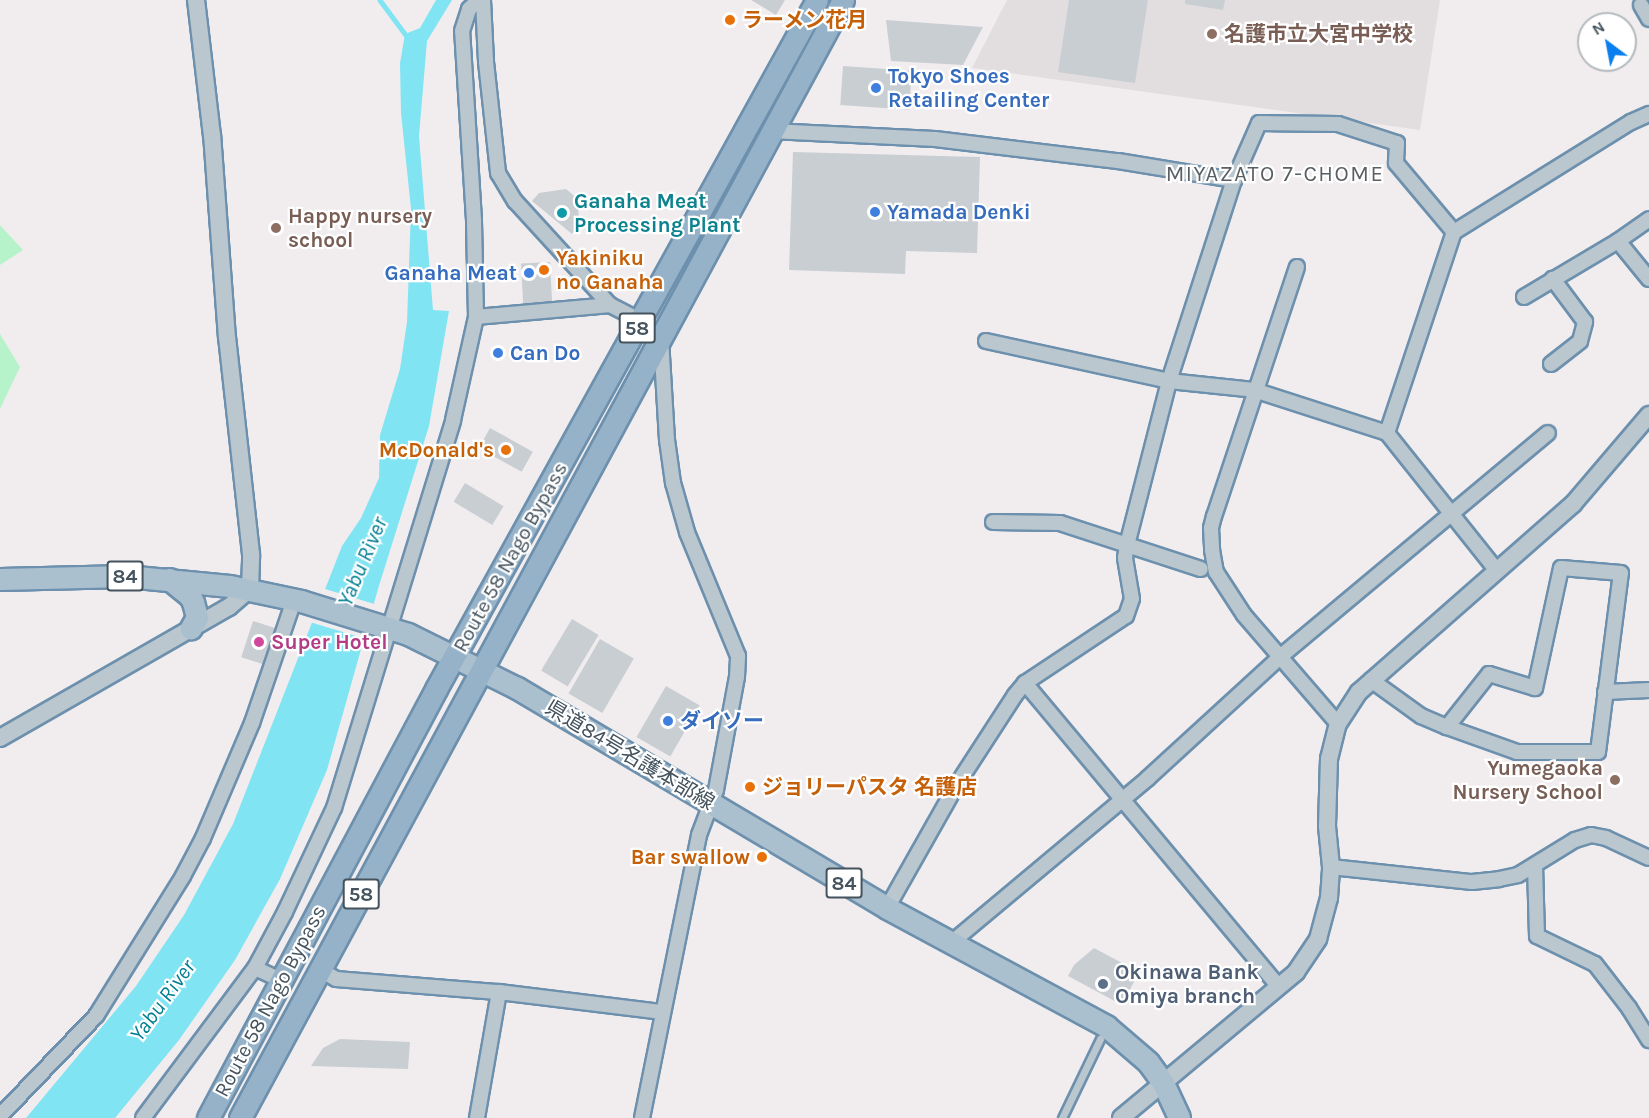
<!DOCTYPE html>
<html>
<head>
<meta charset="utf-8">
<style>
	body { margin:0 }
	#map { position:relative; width:1649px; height:1118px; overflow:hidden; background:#f1edee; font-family:Karla,"Noto Sans JP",sans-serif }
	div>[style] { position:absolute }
	.education>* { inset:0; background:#e2dee0 }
	.green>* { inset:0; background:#b7f3ca }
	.water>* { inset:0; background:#81e4f3 }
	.pier>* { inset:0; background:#f1edee; transform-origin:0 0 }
	.stream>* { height:4.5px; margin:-2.25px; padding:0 2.25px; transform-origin:2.25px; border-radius:2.25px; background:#81e4f3 }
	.building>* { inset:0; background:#c9ced3; transform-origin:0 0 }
	.roads { filter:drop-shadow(2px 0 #6c90ad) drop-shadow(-2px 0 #6c90ad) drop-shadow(0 2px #6c90ad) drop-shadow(0 -2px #6c90ad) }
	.service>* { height:7px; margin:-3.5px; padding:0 3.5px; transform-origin:3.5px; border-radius:3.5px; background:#bac7ce }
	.minor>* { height:14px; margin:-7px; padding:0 7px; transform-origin:7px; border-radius:7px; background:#bac7ce }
	.tertiary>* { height:16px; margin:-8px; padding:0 8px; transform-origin:8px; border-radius:8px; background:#bac7ce }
	.primary>* { height:21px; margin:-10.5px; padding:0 10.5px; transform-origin:10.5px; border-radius:10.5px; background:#abc0cf }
	.trunk>* { height:21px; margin:-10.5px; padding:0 10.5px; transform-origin:10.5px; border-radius:10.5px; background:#96b2c8 }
	.dots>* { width:16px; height:16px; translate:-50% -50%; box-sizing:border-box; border:3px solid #fff; border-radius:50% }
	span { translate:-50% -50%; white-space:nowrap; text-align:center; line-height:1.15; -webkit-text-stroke:4.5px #fff; paint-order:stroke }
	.shield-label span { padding:2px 4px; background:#fff; border:2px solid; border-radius:4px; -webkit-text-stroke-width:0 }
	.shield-label { font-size:20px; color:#44535d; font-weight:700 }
	.food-label { font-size:21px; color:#c56008; font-weight:700 }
	.left { translate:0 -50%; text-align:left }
	.right { translate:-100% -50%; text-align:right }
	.education-label { font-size:21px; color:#785e54; font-weight:700 }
	.shop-label { font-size:21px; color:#366cbe; font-weight:700 }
	.culture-label { font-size:21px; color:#0d838f; font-weight:700 }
	.street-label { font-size:21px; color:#44535d }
	.hotel-label { font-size:21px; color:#b23c85; font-weight:700 }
	.service-label { font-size:21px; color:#4e5e75; font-weight:700 }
	.neighbourhood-label { font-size:22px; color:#5a5f63; letter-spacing:1.5px }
	.water-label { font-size:22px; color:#038093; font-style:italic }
	.north { position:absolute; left:1577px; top:12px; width:60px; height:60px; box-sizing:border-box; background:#fff; border:2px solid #b4babe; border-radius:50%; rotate:328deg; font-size:16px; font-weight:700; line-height:24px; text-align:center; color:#44535d }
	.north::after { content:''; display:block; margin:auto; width:21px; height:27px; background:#097fef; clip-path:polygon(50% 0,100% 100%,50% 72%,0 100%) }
</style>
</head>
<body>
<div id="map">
	<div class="education">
		<div style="clip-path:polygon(1007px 0,1440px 0,1420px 130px,972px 68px)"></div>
	</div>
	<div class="green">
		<div style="clip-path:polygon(0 225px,23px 250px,0 265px)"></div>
		<div style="clip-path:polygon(0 334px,20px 367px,0 409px)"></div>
	</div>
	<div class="water">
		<div style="clip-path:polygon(436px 0,452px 0,427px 41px,419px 136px,433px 310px,449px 311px,429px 426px,378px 589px,327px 770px,280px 879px,235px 960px,179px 1040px,115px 1118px,26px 1118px,136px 986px,184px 915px,233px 824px,342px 546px,361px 518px,379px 478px,380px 435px,400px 369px,407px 322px,411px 209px,401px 113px,400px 63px,405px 34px,420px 28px)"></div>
	</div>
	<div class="pier">
		<div style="left:322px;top:588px;width:57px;height:36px;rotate:17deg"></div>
	</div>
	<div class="stream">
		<div style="left:380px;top:0;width:49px;rotate:53.4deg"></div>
	</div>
	<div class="building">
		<div style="clip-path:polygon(751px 0,785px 0,776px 15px)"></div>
		<div style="clip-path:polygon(1069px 0,1148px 0,1135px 83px,1058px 72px)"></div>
		<div style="clip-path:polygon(1185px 0,1225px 0,1223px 10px,1185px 4px)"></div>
		<div style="clip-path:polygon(886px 20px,983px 27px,963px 65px,891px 61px)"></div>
		<div style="left:843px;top:66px;width:69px;height:39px;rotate:4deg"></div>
		<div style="clip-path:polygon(793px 152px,980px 157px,977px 253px,906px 251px,905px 274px,789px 270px)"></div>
		<div style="clip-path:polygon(566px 189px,578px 199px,579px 224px,572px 234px,532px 201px,539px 193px)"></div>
		<div style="left:550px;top:262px;width:40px;height:29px;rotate:87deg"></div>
		<div style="left:490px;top:428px;width:49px;height:23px;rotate:29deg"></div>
		<div style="left:465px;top:483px;width:45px;height:22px;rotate:31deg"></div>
		<div style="left:572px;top:619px;width:31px;height:60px;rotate:31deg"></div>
		<div style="left:253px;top:621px;width:23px;height:38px;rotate:18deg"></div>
		<div style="left:600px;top:639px;width:39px;height:63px;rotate:30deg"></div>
		<div style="left:666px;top:686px;width:39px;height:59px;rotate:30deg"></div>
		<div style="clip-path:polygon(1094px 948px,1139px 972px,1122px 1005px,1068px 976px,1074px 965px)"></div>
		<div style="clip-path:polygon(340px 1039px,410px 1042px,408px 1069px,311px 1066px,323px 1048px)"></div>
	</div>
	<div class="roads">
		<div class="service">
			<div style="left:1062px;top:1118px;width:88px;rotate:-64.3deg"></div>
		</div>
		<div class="minor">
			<div style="left:483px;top:0;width:62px;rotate:87.2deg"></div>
			<div style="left:486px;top:62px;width:112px;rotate:83.8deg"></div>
			<div style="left:498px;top:173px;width:33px;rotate:59deg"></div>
			<div style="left:515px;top:201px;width:141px;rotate:47.6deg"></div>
			<div style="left:610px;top:305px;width:35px;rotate:27deg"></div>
			<div style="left:1641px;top:5px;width:16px;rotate:60deg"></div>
			<div style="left:771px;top:131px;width:164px;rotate:2.8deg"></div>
			<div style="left:935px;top:139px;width:184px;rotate:6.9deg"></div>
			<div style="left:1118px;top:161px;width:118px;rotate:9.3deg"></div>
			<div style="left:1234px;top:180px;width:62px;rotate:-66.3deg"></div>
			<div style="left:1259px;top:123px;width:79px;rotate:0.7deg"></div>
			<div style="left:1338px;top:124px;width:62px;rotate:17.9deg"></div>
			<div style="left:1397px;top:143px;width:20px;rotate:93deg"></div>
			<div style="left:1396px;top:163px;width:90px;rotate:50deg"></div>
			<div style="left:1618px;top:241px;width:49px;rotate:50.8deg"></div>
			<div style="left:1297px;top:267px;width:262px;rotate:108.4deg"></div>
			<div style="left:1214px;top:516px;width:12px;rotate:104deg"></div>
			<div style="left:1211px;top:528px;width:22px;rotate:87deg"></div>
			<div style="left:1212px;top:550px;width:22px;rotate:80deg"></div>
			<div style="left:1216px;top:572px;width:51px;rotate:56.9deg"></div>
			<div style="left:1244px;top:615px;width:144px;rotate:49.2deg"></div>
			<div style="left:1524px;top:297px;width:109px;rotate:-30.8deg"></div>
			<div style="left:1618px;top:241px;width:38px;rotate:-35deg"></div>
			<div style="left:476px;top:317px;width:135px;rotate:-5.1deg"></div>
			<div style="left:986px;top:341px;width:187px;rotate:12.3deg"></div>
			<div style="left:1169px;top:381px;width:85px;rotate:6deg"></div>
			<div style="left:1254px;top:390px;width:140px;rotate:17.9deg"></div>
			<div style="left:1387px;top:433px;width:176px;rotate:51.4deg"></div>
			<div style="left:1551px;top:364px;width:37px;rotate:-38deg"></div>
			<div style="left:1580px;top:341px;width:20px;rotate:-75deg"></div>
			<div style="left:1585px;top:322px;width:54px;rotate:-126.7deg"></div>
			<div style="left:1387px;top:433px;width:212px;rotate:-71.6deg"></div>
			<div style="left:1454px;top:232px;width:208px;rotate:-31.9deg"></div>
			<div style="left:1631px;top:122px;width:20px;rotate:-24deg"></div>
			<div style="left:993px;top:522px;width:67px;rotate:0.9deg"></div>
			<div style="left:1060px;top:523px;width:148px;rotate:18.1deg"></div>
			<div style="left:1371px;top:680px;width:62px;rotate:35.8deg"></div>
			<div style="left:1421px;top:716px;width:28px;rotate:23deg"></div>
			<div style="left:1447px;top:727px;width:74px;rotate:19.7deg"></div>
			<div style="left:1517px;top:752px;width:81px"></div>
			<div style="left:1598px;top:752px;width:180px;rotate:-82.7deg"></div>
			<div style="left:1621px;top:573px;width:60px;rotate:-175.2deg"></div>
			<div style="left:1561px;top:568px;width:123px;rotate:102.2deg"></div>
			<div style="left:1535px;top:688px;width:48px;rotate:-163.1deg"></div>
			<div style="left:1489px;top:674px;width:68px;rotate:128.4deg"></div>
			<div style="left:1025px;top:683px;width:396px;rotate:50.1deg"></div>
			<div style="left:1605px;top:692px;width:44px;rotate:-2.6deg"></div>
			<div style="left:1535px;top:865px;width:71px;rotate:88.4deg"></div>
			<div style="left:1537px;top:936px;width:64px;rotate:25.8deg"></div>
			<div style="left:1595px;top:964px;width:56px;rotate:52.3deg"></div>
			<div style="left:1629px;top:1008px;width:38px;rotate:58deg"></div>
			<div style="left:1331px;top:867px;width:142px;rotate:6.1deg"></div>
			<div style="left:1472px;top:882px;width:27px;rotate:-6deg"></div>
			<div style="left:1499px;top:879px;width:19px;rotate:-12deg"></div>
			<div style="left:1518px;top:875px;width:67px;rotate:-31.6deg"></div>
			<div style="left:1575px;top:840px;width:17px;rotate:-17deg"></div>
			<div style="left:1591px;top:835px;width:15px;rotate:11deg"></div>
			<div style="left:1606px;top:838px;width:47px;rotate:24.9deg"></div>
			<div style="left:887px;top:908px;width:140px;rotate:-60.5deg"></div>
			<div style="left:956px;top:786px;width:108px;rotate:-57deg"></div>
			<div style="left:1015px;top:695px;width:16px;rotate:-50deg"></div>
			<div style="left:1025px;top:683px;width:121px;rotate:-33.6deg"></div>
			<div style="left:1126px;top:616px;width:18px;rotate:-71deg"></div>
			<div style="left:1132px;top:599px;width:42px;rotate:-99.7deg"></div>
			<div style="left:1125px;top:558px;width:13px;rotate:-81deg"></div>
			<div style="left:1127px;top:545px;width:169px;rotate:-75.6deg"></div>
			<div style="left:1169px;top:381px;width:211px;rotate:-72.1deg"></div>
			<div style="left:951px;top:943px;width:257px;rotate:-39.9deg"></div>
			<div style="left:1148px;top:778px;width:179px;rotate:-42.5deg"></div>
			<div style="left:1280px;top:657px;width:349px;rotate:-39.9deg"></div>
			<div style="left:255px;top:968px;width:29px;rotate:25deg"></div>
			<div style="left:321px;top:970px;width:17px;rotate:31deg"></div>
			<div style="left:336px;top:979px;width:164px;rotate:4.6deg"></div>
			<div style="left:499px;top:992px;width:165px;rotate:7deg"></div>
			<div style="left:0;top:1116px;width:139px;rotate:-46.2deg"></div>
			<div style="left:96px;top:1016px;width:165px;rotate:-58.1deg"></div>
			<div style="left:183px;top:876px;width:43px;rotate:-62.2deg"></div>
			<div style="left:203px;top:838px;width:125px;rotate:-66.9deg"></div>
			<div style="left:252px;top:723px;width:130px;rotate:-71.1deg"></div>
			<div style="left:143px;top:1118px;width:187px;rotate:-53.3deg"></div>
			<div style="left:255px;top:968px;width:64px;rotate:-61.8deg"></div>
			<div style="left:285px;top:912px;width:115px;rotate:-64.8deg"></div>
			<div style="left:334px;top:808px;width:406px;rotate:-72.9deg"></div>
			<div style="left:453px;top:420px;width:106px;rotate:-77.4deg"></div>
			<div style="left:476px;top:317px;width:97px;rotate:-91.2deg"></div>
			<div style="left:474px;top:220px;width:189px;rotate:-93.6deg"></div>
			<div style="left:462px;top:31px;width:23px;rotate:-72deg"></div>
			<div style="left:469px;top:9px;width:13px;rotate:-42deg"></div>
			<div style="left:477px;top:1118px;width:128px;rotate:-80.1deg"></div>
			<div style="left:642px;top:1118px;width:289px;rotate:-78.6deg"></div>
			<div style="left:699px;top:835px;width:48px;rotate:-69.3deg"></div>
			<div style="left:716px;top:790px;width:115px;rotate:-79.5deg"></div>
			<div style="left:737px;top:677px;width:21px;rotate:-87deg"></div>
			<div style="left:738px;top:656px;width:134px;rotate:-112.4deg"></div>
			<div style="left:687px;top:532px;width:51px;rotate:-105.9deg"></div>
			<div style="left:673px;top:483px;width:43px;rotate:-97.9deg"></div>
			<div style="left:667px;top:440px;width:100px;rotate:-93.4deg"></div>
		</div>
		<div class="tertiary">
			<div style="left:0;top:738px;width:264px;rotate:-29.8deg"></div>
			<div style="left:229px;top:607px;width:28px;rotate:-41deg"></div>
			<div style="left:250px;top:589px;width:35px;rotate:-88deg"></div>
			<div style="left:251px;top:554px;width:217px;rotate:-96.3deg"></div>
			<div style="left:227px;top:338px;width:203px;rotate:-94.2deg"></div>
			<div style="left:212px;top:136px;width:137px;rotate:-96.7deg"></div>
			<div style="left:1121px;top:1118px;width:228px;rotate:-39.8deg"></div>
			<div style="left:1296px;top:972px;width:40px;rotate:-56deg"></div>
			<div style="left:1318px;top:939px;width:42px;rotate:-75deg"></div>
			<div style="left:1329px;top:898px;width:31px;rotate:-86deg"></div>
			<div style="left:1331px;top:867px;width:41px;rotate:-95.6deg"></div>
			<div style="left:1327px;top:826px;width:67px;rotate:-88.3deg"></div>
			<div style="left:1329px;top:759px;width:36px;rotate:-76deg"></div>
			<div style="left:1338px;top:724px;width:38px;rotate:-57deg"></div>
			<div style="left:1359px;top:692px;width:285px;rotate:-41.3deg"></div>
			<div style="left:1573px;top:504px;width:117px;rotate:-49.5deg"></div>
		</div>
		<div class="primary">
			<div style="left:0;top:579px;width:126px;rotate:-1.4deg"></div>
			<div style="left:126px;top:576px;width:104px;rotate:5.5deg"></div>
			<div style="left:230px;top:586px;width:73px;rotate:11.9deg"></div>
			<div style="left:301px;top:601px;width:112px;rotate:17.1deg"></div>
			<div style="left:408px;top:634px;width:122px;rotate:26.4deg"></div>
			<div style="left:517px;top:688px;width:430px;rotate:30.7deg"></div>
			<div style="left:887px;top:908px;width:249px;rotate:28.3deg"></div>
			<div style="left:1106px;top:1026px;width:55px;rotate:40.6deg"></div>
			<div style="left:1148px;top:1062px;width:26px;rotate:54deg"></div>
			<div style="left:1163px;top:1083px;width:38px;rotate:65deg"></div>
			<div style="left:169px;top:579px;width:27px;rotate:39deg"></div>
			<div style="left:190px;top:596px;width:7px;rotate:63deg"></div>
			<div style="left:193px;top:602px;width:16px;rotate:75deg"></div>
			<div style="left:197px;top:617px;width:13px;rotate:119deg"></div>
		</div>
		<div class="trunk">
			<div style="left:208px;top:1118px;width:486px;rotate:-62deg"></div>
			<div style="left:436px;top:689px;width:787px;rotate:-61.06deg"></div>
			<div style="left:240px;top:1118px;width:1270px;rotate:-61.66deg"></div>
		</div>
	</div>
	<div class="dots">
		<div style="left:730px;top:20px;background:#e8710a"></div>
		<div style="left:1212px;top:34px;background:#8d6e63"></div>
		<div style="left:876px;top:88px;background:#3f7fe0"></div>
		<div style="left:875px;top:212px;background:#3f7fe0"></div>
		<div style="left:562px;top:213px;background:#0f9aa8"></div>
		<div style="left:276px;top:228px;background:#8d6e63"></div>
		<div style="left:544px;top:270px;background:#e8710a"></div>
		<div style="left:529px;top:273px;background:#3f7fe0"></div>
		<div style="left:498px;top:353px;background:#3f7fe0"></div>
		<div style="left:506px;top:450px;background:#e8710a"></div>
		<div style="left:259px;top:642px;background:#d1479c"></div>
		<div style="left:668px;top:721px;background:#3f7fe0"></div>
		<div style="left:1615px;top:780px;background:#8d6e63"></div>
		<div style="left:750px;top:787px;background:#e8710a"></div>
		<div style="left:762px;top:857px;background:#e8710a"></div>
		<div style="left:1103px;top:984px;background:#5c6f8a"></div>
	</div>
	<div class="shield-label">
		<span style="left:637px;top:328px">58</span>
		<span style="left:125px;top:576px">84</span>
		<span style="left:844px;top:883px">84</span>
		<span style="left:361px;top:894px">58</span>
	</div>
	<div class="food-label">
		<span class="left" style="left:742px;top:20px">ラーメン花月</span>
		<span class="left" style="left:556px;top:270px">Yakiniku<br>no Ganaha</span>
		<span class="right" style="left:494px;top:450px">McDonald's</span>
		<span class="left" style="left:762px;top:787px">ジョリーパスタ 名護店</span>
		<span class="right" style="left:750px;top:857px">Bar swallow</span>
	</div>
	<div class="education-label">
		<span class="left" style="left:1224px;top:34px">名護市立大宮中学校</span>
		<span class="left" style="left:288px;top:228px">Happy nursery<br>school</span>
		<span class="right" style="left:1603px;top:780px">Yumegaoka<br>Nursery School</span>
	</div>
	<div class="shop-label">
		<span class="left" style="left:888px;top:88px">Tokyo Shoes<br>Retailing Center</span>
		<span class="left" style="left:887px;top:212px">Yamada Denki</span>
		<span class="right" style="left:517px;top:273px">Ganaha Meat</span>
		<span class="left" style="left:510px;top:353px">Can Do</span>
		<span class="left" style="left:680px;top:721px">ダイソー</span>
	</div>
	<div class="culture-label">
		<span class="left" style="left:574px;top:213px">Ganaha Meat<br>Processing Plant</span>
	</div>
	<div class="street-label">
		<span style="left:510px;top:557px;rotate:-61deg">Route 58 Nago Bypass</span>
		<span style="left:630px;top:755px;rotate:31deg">県道84号名護本部線</span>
		<span style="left:270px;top:1001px;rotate:-62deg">Route 58 Nago Bypass</span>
	</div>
	<div class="hotel-label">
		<span class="left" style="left:271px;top:642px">Super Hotel</span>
	</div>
	<div class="service-label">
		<span class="left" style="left:1115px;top:984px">Okinawa Bank<br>Omiya branch</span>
	</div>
	<div class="neighbourhood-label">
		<span style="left:1275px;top:175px">MIYAZATO 7-CHOME</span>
	</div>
	<div class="water-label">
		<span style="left:363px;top:562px;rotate:-67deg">Yabu River</span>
		<span style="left:163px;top:1001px;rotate:-54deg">Yabu River</span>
	</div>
	<div class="north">N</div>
</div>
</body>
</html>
